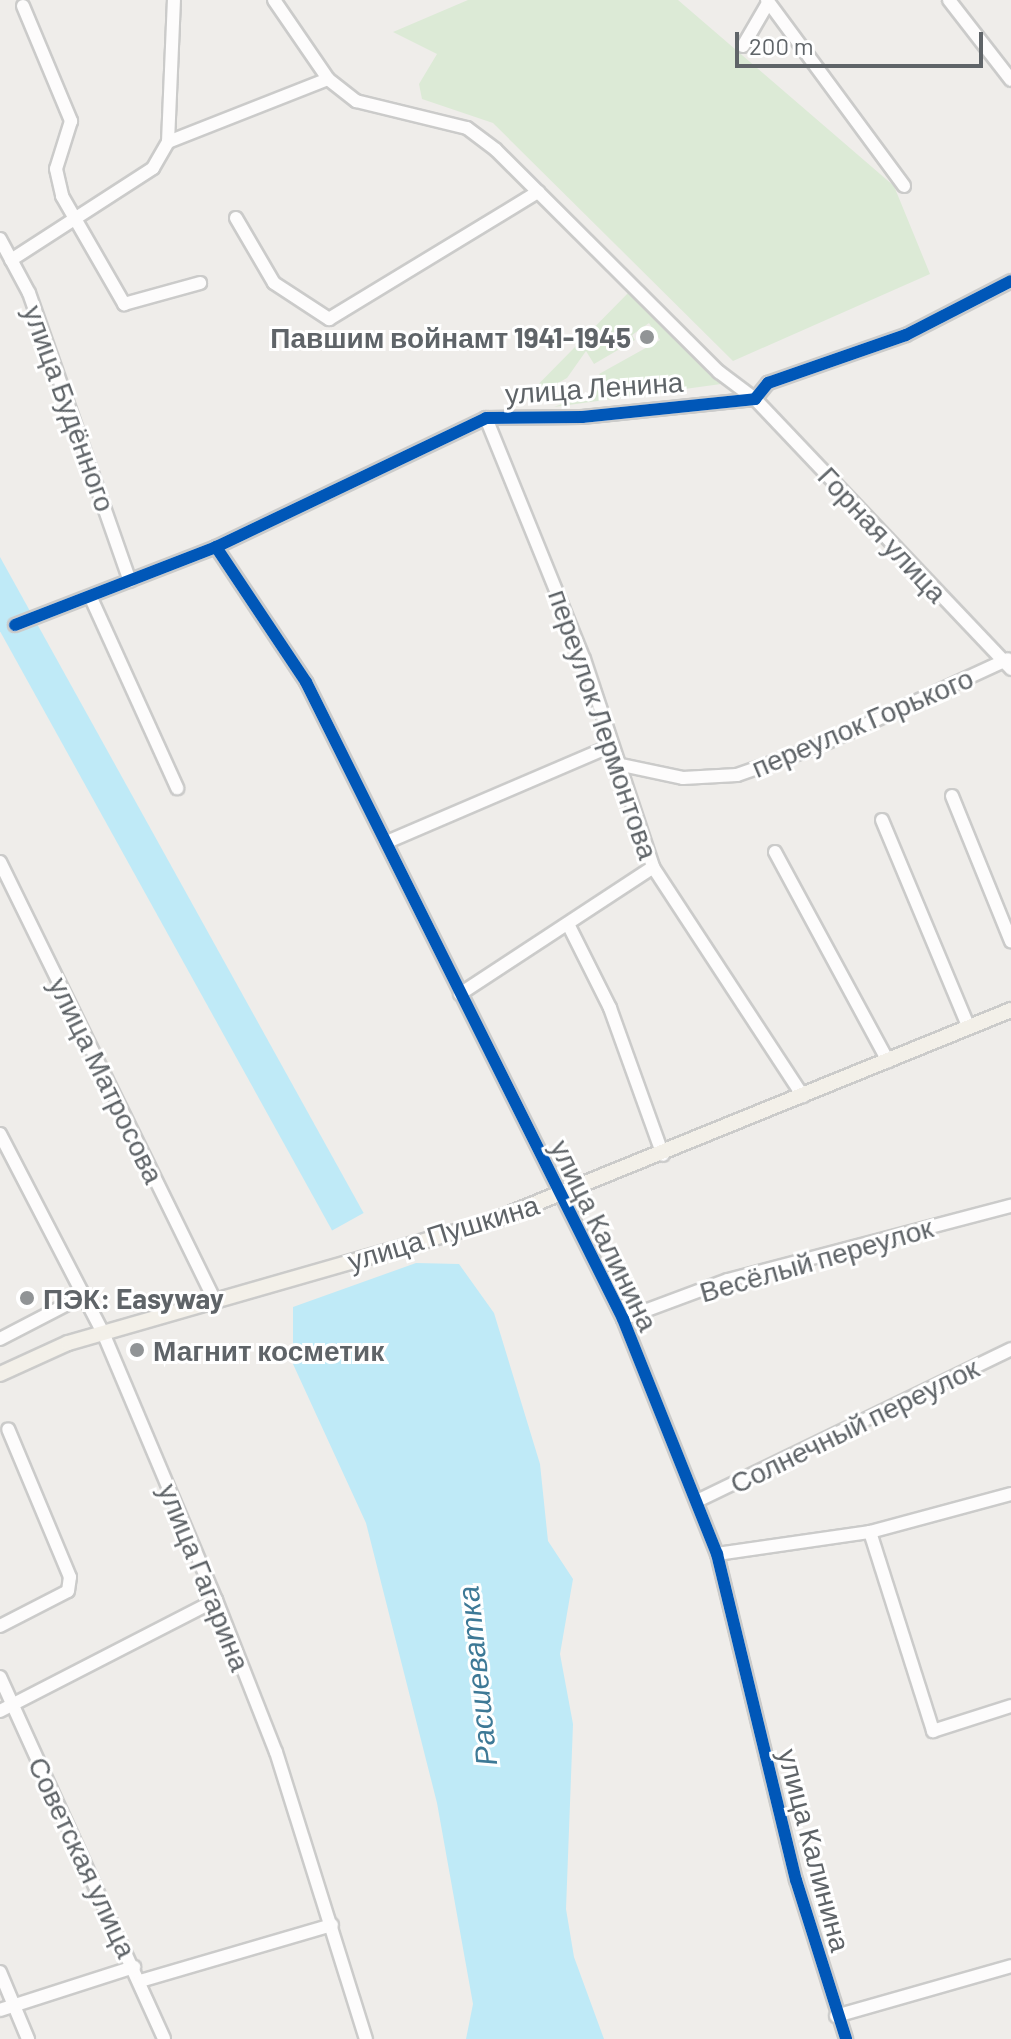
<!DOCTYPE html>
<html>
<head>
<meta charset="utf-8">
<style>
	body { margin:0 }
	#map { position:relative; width:1011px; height:2039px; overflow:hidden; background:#efedea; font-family:Barlow,sans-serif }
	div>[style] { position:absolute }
	.green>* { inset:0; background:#dcead6 }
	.water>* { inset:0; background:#bfeaf7; transform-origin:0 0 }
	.roads { filter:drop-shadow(2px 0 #cbcbca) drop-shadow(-2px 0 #cbcbca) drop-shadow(0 2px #cbcbca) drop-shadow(0 -2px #cbcbca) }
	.minor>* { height:12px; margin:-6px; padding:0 6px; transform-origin:6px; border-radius:6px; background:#fdfcfc }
	.major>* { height:14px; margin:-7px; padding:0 7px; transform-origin:7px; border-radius:7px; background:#f3f0e9 }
	.cycleway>* { height:12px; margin:-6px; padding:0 6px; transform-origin:6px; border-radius:6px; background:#0057b8 }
	.dots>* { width:22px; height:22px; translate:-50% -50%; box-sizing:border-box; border:4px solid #fff; border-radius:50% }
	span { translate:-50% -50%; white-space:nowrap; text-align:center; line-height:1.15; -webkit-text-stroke:6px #fff; paint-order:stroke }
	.poi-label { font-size:28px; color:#5f6468; font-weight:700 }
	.right { translate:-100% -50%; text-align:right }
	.left { translate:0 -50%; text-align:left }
	.street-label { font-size:28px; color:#5f6468 }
	.water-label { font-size:30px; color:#3d7996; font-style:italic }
	.scale { position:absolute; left:735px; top:32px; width:248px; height:36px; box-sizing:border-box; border:4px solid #5f6468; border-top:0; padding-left:10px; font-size:24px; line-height:28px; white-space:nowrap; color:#5f6468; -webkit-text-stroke:6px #fff; paint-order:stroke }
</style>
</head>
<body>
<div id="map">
	<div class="green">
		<div style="clip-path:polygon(468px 0,678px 0,894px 186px,930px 274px,733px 361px,493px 123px,422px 99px,419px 84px,437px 54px,393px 32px)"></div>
		<div style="clip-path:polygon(631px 290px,721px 384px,554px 407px,609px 386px,599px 374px,660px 340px,649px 323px,632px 335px,635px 340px,594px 364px,586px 351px,567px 378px,517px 406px)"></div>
	</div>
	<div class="water">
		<div style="left:0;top:557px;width:750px;height:36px;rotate:61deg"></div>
		<div style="clip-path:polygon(416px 1263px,459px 1264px,494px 1313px,540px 1464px,548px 1541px,573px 1579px,560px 1654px,573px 1724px,566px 1909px,574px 1957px,604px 2039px,466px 2039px,473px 2004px,437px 1803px,366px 1523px,293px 1364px,293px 1307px)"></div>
	</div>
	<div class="roads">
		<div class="minor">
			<div style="left:274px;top:0;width:96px;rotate:55.6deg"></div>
			<div style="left:328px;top:79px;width:36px;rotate:38deg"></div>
			<div style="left:356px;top:101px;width:114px;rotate:13.7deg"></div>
			<div style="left:467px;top:128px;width:36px;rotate:37deg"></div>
			<div style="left:496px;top:150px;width:315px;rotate:44.9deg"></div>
			<div style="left:719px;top:372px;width:45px;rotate:36.9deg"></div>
			<div style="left:755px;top:399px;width:372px;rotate:46.5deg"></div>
			<div style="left:767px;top:0;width:231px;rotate:53.6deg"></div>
			<div style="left:949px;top:0;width:101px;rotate:52.2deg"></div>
			<div style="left:23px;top:6px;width:125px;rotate:67.3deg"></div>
			<div style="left:71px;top:121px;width:50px;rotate:107.4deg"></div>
			<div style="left:56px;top:169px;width:28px;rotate:77deg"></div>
			<div style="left:62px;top:196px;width:125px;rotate:60.1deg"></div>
			<div style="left:124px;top:304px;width:79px;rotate:-15.4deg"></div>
			<div style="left:743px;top:46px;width:50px;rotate:-59.8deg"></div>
			<div style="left:168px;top:142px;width:172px;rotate:-21.5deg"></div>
			<div style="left:236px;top:218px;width:75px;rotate:59.7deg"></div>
			<div style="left:274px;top:283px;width:66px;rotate:33.2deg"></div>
			<div style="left:329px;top:319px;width:245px;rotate:-31.3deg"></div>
			<div style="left:0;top:239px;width:61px;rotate:61.8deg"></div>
			<div style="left:29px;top:293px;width:305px;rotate:70.7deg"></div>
			<div style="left:11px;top:260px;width:169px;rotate:-32.9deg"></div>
			<div style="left:153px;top:168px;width:30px;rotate:-60deg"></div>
			<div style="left:168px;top:142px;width:142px;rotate:-87.6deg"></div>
			<div style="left:486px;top:418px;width:260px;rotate:67.9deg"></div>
			<div style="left:584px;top:659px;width:219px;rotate:71.6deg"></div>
			<div style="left:653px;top:867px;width:274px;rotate:56.8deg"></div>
			<div style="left:216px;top:547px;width:162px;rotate:56.3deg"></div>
			<div style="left:306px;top:682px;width:712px;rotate:63.54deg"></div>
			<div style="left:623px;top:1319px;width:253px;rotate:68.2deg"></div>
			<div style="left:717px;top:1554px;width:335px;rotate:76.4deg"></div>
			<div style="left:796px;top:1880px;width:167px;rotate:72.5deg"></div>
			<div style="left:91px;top:598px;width:209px;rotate:65.6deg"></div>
			<div style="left:15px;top:625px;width:216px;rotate:-21.2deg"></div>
			<div style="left:216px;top:547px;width:299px;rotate:-25.5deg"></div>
			<div style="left:486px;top:418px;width:96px;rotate:-0.6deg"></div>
			<div style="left:582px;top:417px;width:174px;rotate:-5.9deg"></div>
			<div style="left:755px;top:399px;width:21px;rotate:-51deg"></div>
			<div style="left:768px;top:383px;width:146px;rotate:-19.2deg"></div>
			<div style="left:906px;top:335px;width:118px;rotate:-27.2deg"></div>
			<div style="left:617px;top:764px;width:67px;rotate:12deg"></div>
			<div style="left:683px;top:778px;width:54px;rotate:-3.2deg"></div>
			<div style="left:737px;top:775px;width:85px;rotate:-19.3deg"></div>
			<div style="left:817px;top:747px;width:210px;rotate:-24.7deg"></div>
			<div style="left:952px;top:796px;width:157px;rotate:67.9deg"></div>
			<div style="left:882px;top:820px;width:225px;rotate:67.3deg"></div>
			<div style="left:387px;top:842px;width:244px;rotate:-23.2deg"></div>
			<div style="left:775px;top:852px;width:238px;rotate:61.6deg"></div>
			<div style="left:0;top:862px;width:487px;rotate:63.9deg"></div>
			<div style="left:569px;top:926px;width:92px;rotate:63.4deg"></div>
			<div style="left:610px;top:1008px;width:156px;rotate:70.2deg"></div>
			<div style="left:460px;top:994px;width:231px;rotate:-33.3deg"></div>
			<div style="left:0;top:1134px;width:226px;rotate:62.6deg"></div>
			<div style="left:104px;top:1335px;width:288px;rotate:67.1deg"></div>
			<div style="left:216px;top:1600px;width:163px;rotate:68.5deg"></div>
			<div style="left:276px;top:1752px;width:301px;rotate:72.6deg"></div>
			<div style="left:623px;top:1319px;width:112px;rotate:-20.4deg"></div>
			<div style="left:728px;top:1280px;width:293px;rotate:-14.7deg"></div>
			<div style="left:0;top:1339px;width:93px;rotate:-27.4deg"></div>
			<div style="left:697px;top:1501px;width:349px;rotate:-25.8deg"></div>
			<div style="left:870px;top:1532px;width:209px;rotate:72.4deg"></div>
			<div style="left:933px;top:1731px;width:82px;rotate:-17.8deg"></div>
			<div style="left:717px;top:1554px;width:155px;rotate:-8.2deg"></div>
			<div style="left:870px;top:1532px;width:146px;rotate:-15.1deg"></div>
			<div style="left:0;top:1626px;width:76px;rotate:-27.2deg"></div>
			<div style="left:68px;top:1591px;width:14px;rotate:-82deg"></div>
			<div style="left:70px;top:1577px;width:160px;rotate:-112.7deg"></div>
			<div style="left:0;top:1677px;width:397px;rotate:65.6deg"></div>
			<div style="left:0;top:1711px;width:243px;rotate:-27.2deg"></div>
			<div style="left:0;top:1972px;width:73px;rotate:67.3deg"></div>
			<div style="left:140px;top:1981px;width:200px;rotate:-16.3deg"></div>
			<div style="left:0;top:2010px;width:141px;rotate:-17.8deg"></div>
			<div style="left:836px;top:2016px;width:182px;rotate:-15.9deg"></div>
		</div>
		<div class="major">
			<div style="left:0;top:1374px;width:75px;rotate:-24.5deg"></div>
			<div style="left:68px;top:1343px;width:436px;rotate:-16deg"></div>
			<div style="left:487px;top:1223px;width:566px;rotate:-22.12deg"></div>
		</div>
	</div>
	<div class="cycleway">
		<div style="left:216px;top:547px;width:162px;rotate:56.3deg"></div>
		<div style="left:306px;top:682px;width:712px;rotate:63.54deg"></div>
		<div style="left:623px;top:1319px;width:253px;rotate:68.2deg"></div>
		<div style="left:717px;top:1554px;width:335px;rotate:76.4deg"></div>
		<div style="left:796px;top:1880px;width:167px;rotate:72.5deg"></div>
		<div style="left:15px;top:625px;width:216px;rotate:-21.2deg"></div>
		<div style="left:216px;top:547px;width:299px;rotate:-25.5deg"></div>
		<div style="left:486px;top:418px;width:96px;rotate:-0.6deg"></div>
		<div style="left:582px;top:417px;width:174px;rotate:-5.9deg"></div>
		<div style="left:755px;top:399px;width:21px;rotate:-51deg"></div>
		<div style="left:768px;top:383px;width:146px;rotate:-19.2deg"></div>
		<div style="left:906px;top:335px;width:118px;rotate:-27.2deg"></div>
	</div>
	<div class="dots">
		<div style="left:647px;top:337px;background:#919496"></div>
		<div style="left:27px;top:1298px;background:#919496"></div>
		<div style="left:137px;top:1350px;background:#919496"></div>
	</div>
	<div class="poi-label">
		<span class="right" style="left:631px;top:337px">Павшим войнамт 1941-1945</span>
		<span class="left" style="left:43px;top:1298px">ПЭК: Easyway</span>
		<span class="left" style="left:153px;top:1350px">Магнит косметик</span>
	</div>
	<div class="street-label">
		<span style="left:594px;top:387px;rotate:-4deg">улица Ленина</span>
		<span style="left:70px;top:408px;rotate:70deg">улица Будённого</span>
		<span style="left:883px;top:534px;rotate:47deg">Горная улица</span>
		<span style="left:862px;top:722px;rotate:-23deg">переулок Горького</span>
		<span style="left:604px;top:724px;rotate:71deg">переулок Лермонтова</span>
		<span style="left:107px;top:1080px;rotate:64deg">улица Матросова</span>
		<span style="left:443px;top:1232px;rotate:-17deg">улица Пушкина</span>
		<span style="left:605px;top:1235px;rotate:64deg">улица Калинина</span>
		<span style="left:816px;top:1259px;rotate:-16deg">Весёлый переулок</span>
		<span style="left:854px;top:1425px;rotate:-26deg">Солнечный переулок</span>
		<span style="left:205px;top:1577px;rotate:68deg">улица Гагарина</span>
		<span style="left:815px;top:1850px;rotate:75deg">улица Калинина</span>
		<span style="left:83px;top:1857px;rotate:65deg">Советская улица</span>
	</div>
	<div class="water-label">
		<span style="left:476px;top:1676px;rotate:-96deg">Расшеватка</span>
	</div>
	<div class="scale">200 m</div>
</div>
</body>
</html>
